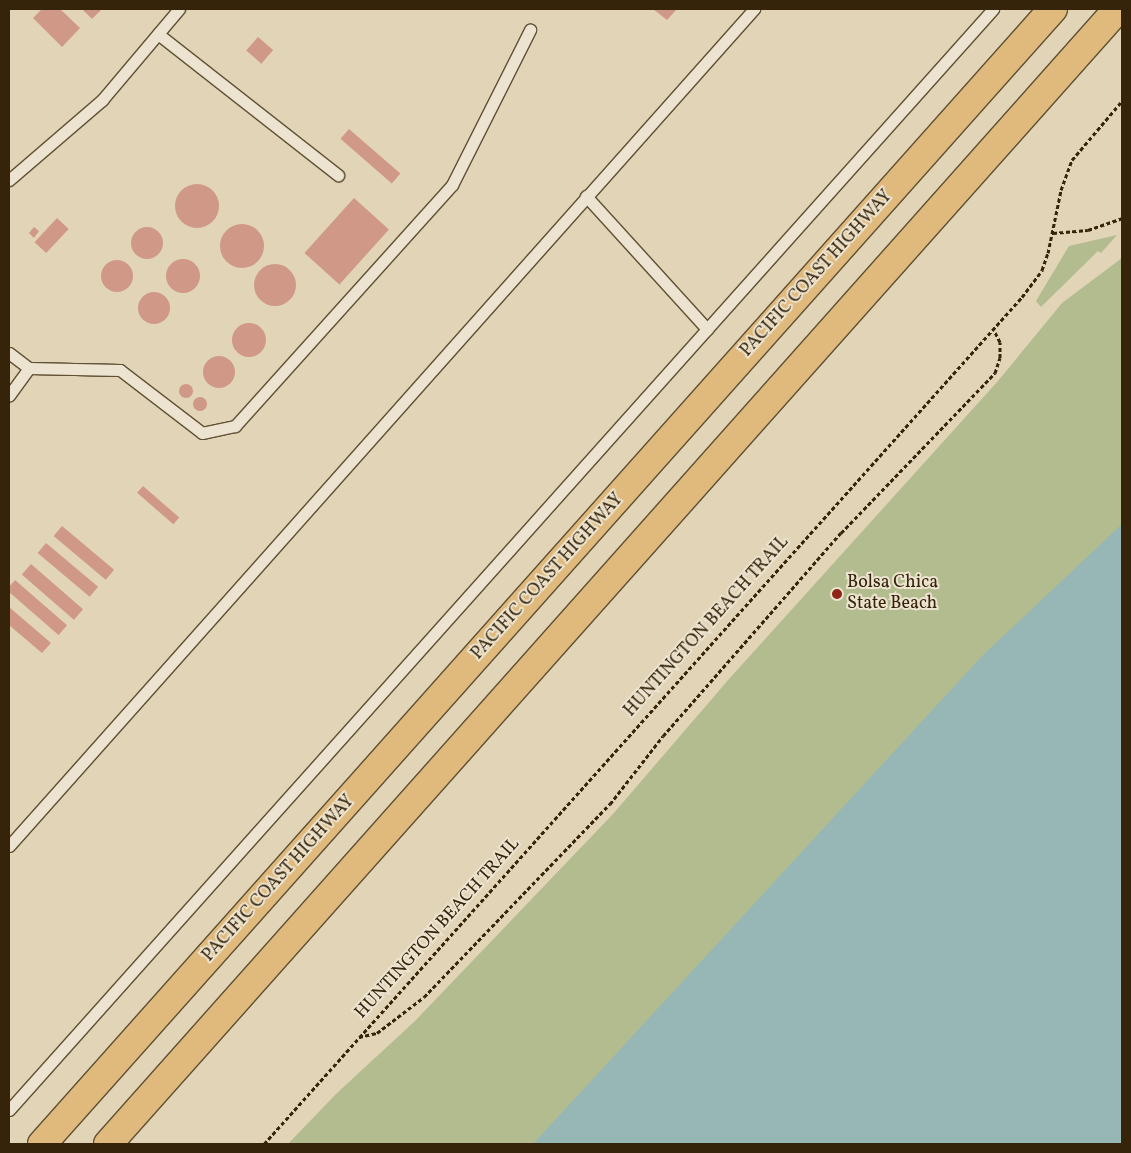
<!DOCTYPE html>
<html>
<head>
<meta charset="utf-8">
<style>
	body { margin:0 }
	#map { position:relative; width:1131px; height:1153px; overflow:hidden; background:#e1d4b7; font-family:Vollkorn,serif }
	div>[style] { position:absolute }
	.green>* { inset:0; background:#b3bc8e }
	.water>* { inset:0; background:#96b7b6 }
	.building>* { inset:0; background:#d09887; transform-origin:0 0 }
	.round { border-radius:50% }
	.path>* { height:3px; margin-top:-1.5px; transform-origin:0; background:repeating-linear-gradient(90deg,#352409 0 4px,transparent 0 6.5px) }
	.roads { filter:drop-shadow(1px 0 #605034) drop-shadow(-1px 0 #605034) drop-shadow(0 1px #605034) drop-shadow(0 -1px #605034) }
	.lane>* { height:11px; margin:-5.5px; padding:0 5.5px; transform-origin:5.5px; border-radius:5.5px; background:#ece3d0 }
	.highway>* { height:28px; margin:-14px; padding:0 14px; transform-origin:14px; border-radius:14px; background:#e0ba7c }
	.dots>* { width:14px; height:14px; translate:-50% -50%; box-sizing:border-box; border:2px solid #ece3d0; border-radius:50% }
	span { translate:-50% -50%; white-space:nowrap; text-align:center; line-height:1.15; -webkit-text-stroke:4px #ece3d0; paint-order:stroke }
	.street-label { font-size:18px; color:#352409 }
	.poi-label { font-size:18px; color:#352409 }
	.left { translate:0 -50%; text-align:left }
	.frame { position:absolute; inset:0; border:10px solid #352409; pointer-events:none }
</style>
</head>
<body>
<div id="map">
	<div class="green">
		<div style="clip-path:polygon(1117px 235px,1101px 253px,1098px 251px,1041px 307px,1036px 301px,1069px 246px)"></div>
		<div style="clip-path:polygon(1122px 258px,1122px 578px,557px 1144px,288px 1144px,337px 1093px,414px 1022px,613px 814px,729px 679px,998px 381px,1062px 303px)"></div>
	</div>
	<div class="water">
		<div style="clip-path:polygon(1122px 524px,1122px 1144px,533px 1144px,982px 656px)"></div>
	</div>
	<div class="building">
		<div style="clip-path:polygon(42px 9px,60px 9px,80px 28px,62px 47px,33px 18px)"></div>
		<div style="clip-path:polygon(82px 9px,102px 9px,92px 19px)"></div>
		<div style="clip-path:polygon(653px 9px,677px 9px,667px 20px)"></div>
		<div style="left:258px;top:37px;width:20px;height:18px;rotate:41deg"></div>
		<div style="left:349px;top:129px;width:68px;height:13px;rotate:41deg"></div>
		<div class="round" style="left:175px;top:184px;width:44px;height:44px"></div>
		<div style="left:354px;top:198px;width:47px;height:74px;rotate:42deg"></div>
		<div style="left:57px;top:218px;width:16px;height:33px;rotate:43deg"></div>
		<div class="round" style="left:220px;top:224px;width:44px;height:44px"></div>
		<div class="round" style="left:131px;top:227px;width:32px;height:32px"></div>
		<div style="clip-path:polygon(34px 227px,39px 231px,34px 238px,29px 233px)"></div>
		<div class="round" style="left:166px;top:259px;width:34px;height:34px"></div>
		<div class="round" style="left:101px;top:260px;width:32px;height:32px"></div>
		<div class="round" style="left:254px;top:264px;width:42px;height:42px"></div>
		<div class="round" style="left:138px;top:292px;width:32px;height:32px"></div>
		<div class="round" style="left:232px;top:323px;width:34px;height:34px"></div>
		<div class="round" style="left:203px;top:356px;width:32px;height:32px"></div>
		<div class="round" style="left:179px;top:384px;width:14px;height:14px"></div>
		<div class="round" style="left:193px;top:397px;width:14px;height:14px"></div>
		<div style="left:143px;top:486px;width:48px;height:9px;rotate:41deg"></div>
		<div style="left:62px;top:526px;width:68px;height:13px;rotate:40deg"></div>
		<div style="left:46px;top:543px;width:68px;height:13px;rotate:40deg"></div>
		<div style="left:31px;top:564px;width:69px;height:14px;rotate:41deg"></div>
		<div style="left:15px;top:580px;width:69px;height:13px;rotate:41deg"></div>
		<div style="clip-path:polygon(9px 607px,51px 643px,42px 653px,9px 625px)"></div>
	</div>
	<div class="path">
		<div style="left:1053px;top:233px;width:35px;rotate:-5deg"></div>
		<div style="left:1088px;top:230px;width:36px;rotate:-19deg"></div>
		<div style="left:359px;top:1037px;width:18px;rotate:-13deg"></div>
		<div style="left:377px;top:1033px;width:59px;rotate:-37.5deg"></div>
		<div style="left:424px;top:997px;width:268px;rotate:-46.1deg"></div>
		<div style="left:610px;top:804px;width:86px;rotate:-52.1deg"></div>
		<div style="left:663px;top:736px;width:270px;rotate:-48.8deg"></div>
		<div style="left:841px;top:533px;width:222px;rotate:-46.1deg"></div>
		<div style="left:995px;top:373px;width:16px;rotate:-72deg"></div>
		<div style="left:1000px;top:358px;width:16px;rotate:-90deg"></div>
		<div style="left:1000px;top:342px;width:13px;rotate:-117deg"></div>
		<div style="left:264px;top:1144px;width:1137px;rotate:-48.17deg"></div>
		<div style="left:1022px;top:297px;width:34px;rotate:-53deg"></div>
		<div style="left:1042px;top:270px;width:18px;rotate:-71deg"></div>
		<div style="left:1048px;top:253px;width:64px;rotate:-78.3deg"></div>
		<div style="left:1061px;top:190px;width:32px;rotate:-70deg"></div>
		<div style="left:1072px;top:160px;width:77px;rotate:-49.7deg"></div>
	</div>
	<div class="roads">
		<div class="lane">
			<div style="left:158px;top:34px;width:229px;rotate:38.1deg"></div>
			<div style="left:9px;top:180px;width:123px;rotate:-40.7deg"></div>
			<div style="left:102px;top:100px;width:119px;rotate:-49.8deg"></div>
			<div style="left:586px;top:196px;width:180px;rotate:47.7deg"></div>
			<div style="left:9px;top:353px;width:25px;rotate:37deg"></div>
			<div style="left:29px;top:368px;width:34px;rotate:126deg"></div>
			<div style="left:29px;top:368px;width:91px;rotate:1.3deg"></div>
			<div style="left:120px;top:370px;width:103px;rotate:37.5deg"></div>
			<div style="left:202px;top:433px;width:34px;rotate:-12deg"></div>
			<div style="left:235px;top:426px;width:324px;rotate:-48deg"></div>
			<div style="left:452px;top:185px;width:174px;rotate:-63.3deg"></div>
			<div style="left:9px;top:846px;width:1121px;rotate:-48.33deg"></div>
			<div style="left:9px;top:1110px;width:1477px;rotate:-48.21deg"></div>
		</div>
		<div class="highway">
			<div style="left:42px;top:1144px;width:1520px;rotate:-48.31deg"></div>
			<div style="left:108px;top:1144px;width:1519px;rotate:-48.34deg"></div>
		</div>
	</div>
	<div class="dots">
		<div style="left:837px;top:594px;background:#8f2418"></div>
	</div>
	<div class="street-label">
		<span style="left:817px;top:274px;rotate:-48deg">PACIFIC COAST HIGHWAY</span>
		<span style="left:548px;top:577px;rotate:-48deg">PACIFIC COAST HIGHWAY</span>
		<span style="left:707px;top:627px;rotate:-48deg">HUNTINGTON BEACH TRAIL</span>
		<span style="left:279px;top:879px;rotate:-48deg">PACIFIC COAST HIGHWAY</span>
		<span style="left:438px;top:929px;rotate:-48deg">HUNTINGTON BEACH TRAIL</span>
	</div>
	<div class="poi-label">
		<span class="left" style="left:847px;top:594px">Bolsa Chica<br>State Beach</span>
	</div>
	<div class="frame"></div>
</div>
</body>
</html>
